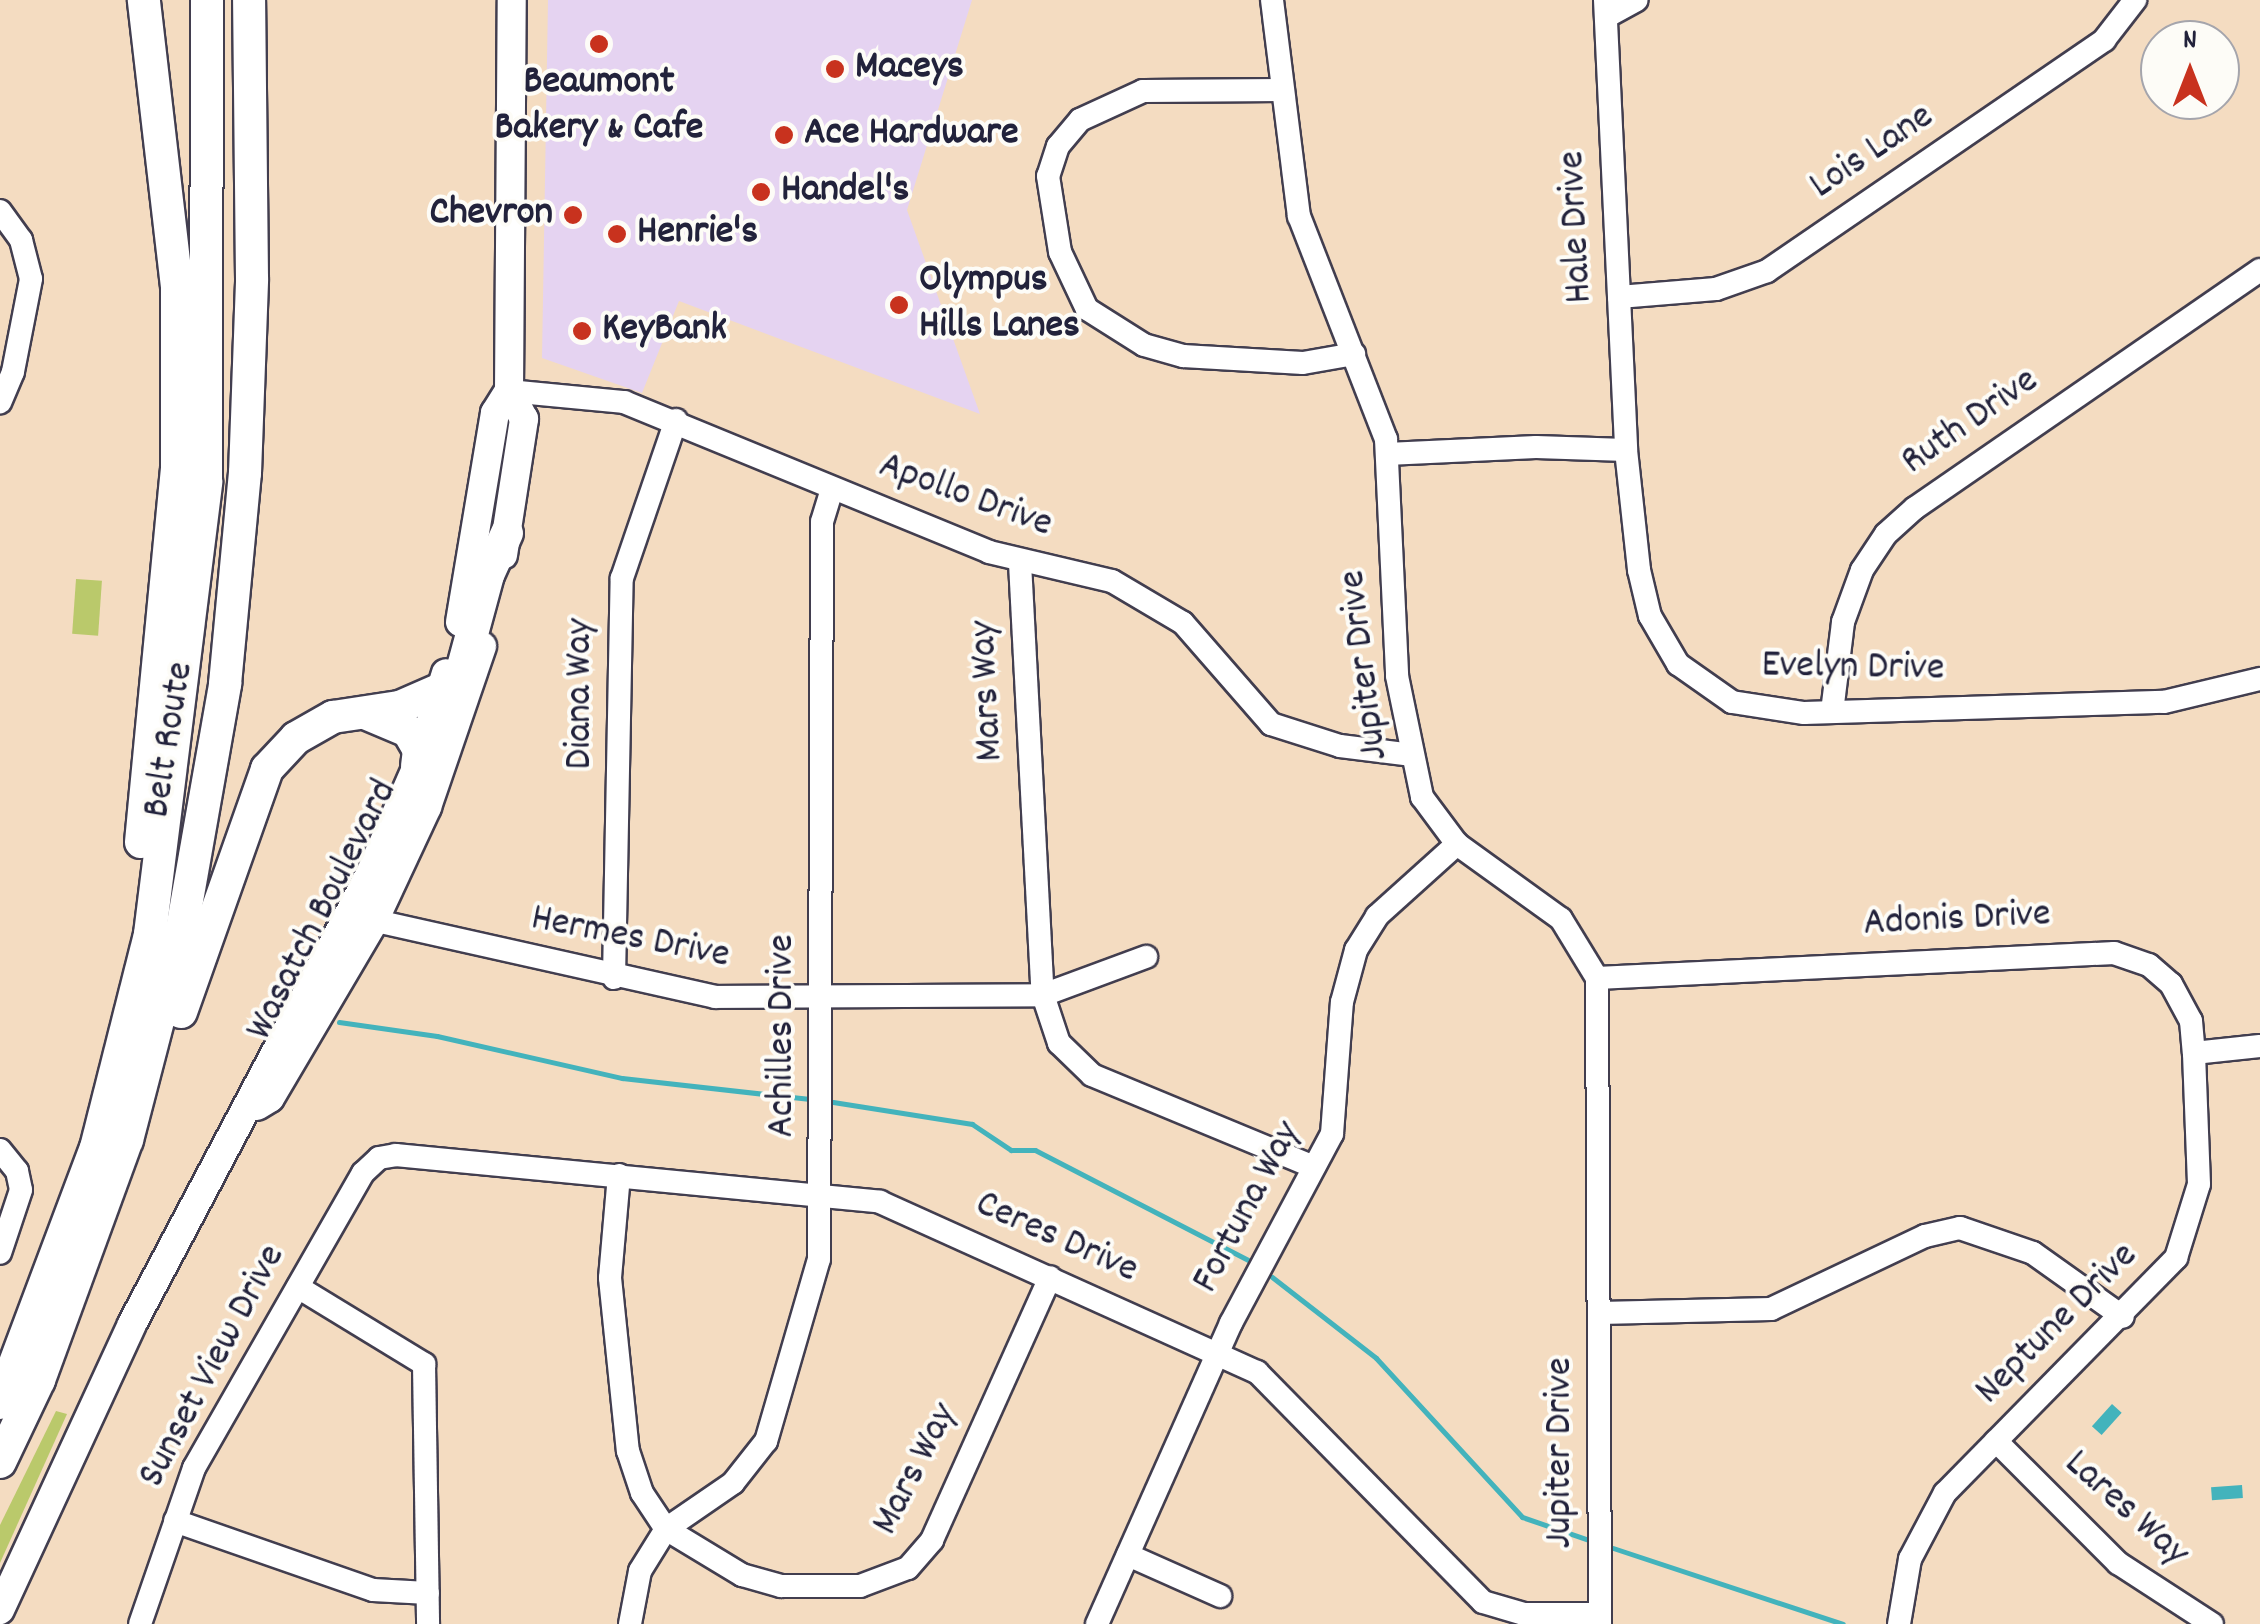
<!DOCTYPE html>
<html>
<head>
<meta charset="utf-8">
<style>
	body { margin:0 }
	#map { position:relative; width:2260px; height:1624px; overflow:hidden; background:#f4dcc1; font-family:Dekko,sans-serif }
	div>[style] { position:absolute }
	.built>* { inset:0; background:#e5d3f1 }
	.green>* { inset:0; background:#bac96b; transform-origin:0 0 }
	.water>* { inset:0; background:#43b3bc; transform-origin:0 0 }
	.stream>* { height:5px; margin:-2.5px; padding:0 2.5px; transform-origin:2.5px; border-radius:2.5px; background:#43b3bc }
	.roads { filter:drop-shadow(2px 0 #423e4f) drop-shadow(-2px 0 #423e4f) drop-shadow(0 2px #423e4f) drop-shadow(0 -2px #423e4f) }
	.minor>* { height:22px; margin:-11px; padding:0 11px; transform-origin:11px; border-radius:11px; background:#fff }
	.major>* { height:28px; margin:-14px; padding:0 14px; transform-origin:14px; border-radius:14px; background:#fff }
	.highway>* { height:32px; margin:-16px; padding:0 16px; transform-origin:16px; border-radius:16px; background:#fff }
	.dots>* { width:28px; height:28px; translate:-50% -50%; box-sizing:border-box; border:5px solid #fdfcf7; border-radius:50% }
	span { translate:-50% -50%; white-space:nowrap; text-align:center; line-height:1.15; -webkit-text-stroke:8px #fdfcf7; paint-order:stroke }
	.poi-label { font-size:40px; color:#22223b; font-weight:700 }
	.left { translate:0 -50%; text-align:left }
	.right { translate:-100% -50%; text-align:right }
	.street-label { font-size:40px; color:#22223b }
	.north { position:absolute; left:2140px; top:20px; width:100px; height:100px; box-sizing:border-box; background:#fdfcf7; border:2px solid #a5a5ac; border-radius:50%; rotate:0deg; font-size:28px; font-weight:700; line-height:40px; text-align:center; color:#22223b }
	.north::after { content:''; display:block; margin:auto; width:35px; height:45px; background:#c8321e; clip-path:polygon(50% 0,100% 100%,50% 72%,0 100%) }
</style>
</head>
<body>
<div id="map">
	<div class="built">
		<div style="clip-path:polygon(548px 0,972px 0,907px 210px,980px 414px,679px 301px,642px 393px,542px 358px)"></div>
	</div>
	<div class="green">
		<div style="left:76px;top:579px;width:26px;height:55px;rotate:4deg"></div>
		<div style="clip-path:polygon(56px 1411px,67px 1414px,0 1563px,0 1525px)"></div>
	</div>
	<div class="water">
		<div style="left:2112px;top:1404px;width:13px;height:30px;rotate:42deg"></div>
		<div style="left:2242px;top:1485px;width:13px;height:31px;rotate:86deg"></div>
	</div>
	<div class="stream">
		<div style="left:339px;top:1022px;width:99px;rotate:8.1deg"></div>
		<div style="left:437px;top:1036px;width:190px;rotate:12.8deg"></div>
		<div style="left:622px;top:1078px;width:187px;rotate:6.4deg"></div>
		<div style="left:833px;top:1102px;width:141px;rotate:9deg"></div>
		<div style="left:972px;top:1124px;width:47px;rotate:33.7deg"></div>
		<div style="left:1011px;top:1150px;width:24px"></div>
		<div style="left:1035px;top:1150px;width:242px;rotate:27.3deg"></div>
		<div style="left:1272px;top:1277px;width:132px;rotate:37.9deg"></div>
		<div style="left:1376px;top:1358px;width:216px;rotate:47.4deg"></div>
		<div style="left:1522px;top:1517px;width:68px;rotate:19deg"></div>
		<div style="left:1613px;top:1548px;width:242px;rotate:18.3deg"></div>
	</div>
	<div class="roads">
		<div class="minor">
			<div style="left:1272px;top:0;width:218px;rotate:82.9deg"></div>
			<div style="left:1299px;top:216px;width:239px;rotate:68.7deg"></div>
			<div style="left:1386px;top:439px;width:237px;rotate:87.3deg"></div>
			<div style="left:1397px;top:676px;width:124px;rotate:78.3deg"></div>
			<div style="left:1422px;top:797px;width:59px;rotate:53.3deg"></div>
			<div style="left:1457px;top:844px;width:128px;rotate:35.8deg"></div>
			<div style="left:1561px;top:919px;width:69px;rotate:58.6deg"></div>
			<div style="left:1597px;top:978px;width:646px;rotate:89.73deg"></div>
			<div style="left:1605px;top:0;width:450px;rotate:87.3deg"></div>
			<div style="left:1626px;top:450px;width:121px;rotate:83.8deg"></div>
			<div style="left:1639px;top:570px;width:47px;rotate:76.6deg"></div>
			<div style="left:1650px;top:616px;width:56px;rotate:59.7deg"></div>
			<div style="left:1678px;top:664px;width:66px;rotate:35.1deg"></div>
			<div style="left:1732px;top:702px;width:73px;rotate:8.7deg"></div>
			<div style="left:1804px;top:713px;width:360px;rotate:-1.8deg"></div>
			<div style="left:2164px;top:702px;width:99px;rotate:-13.5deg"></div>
			<div style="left:1606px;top:17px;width:35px;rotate:-29deg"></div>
			<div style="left:1282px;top:90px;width:139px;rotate:179.6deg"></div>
			<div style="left:1143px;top:91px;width:69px;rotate:155.3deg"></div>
			<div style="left:1080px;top:120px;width:34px;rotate:130deg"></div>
			<div style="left:1058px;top:146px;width:32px;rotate:108deg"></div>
			<div style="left:1048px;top:176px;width:77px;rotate:81deg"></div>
			<div style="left:1060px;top:252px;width:63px;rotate:64.7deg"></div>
			<div style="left:1087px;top:309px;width:67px;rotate:32.3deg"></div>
			<div style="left:1144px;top:345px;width:41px;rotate:15.8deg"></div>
			<div style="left:1183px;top:356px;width:120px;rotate:3.3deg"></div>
			<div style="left:1303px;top:363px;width:52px;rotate:-10deg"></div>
			<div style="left:0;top:211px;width:36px;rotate:54deg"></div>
			<div style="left:21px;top:240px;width:40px;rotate:75.6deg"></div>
			<div style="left:31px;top:279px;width:95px;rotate:101deg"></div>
			<div style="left:13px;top:372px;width:33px;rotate:113deg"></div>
			<div style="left:1619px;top:297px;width:97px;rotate:-4.7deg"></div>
			<div style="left:1716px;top:289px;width:54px;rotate:-19.4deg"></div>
			<div style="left:1767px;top:271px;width:409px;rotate:-34.4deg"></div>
			<div style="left:2104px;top:40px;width:51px;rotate:-52.2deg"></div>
			<div style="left:509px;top:391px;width:116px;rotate:5.5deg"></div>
			<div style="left:624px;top:402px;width:395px;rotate:22.3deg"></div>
			<div style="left:989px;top:552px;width:126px;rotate:13.3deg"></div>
			<div style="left:1112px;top:581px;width:82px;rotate:30.6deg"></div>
			<div style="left:1183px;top:623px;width:134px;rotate:48.9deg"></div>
			<div style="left:1271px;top:724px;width:72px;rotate:17.7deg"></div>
			<div style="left:1340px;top:746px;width:73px;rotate:7.1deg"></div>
			<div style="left:1387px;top:454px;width:149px;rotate:-2.7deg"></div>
			<div style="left:1536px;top:447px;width:90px;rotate:1.9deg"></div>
			<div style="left:832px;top:489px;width:34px;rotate:107deg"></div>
			<div style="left:822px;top:522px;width:737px;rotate:90.23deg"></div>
			<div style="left:819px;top:1259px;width:190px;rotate:106.2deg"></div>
			<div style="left:766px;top:1441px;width:53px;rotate:128.2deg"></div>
			<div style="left:733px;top:1483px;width:81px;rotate:145.5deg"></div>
			<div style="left:666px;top:1529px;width:89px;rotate:31.2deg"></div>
			<div style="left:742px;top:1575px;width:41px;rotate:15.8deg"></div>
			<div style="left:781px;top:1586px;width:79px"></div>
			<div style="left:860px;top:1586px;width:51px;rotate:-20.6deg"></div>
			<div style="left:908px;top:1568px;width:37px;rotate:-49deg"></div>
			<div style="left:932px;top:1540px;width:288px;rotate:-65.8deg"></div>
			<div style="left:1020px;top:563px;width:433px;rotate:87deg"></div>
			<div style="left:1043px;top:995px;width:110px;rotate:-20.3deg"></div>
			<div style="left:1832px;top:712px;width:91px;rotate:-83deg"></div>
			<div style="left:1843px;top:622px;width:55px;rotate:-69.9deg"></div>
			<div style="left:1862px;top:570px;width:43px;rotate:-56.3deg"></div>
			<div style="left:1886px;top:534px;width:39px;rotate:-42deg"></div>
			<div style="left:1915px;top:508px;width:419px;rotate:-34.6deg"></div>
			<div style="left:358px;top:917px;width:366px;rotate:12.6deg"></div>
			<div style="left:715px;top:997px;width:328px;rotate:-0.3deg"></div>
			<div style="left:1043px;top:995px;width:51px;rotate:71.6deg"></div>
			<div style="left:1059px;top:1043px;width:46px;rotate:44.1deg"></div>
			<div style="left:1092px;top:1075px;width:240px;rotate:22.5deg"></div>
			<div style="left:614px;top:978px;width:400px;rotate:-88.9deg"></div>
			<div style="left:622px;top:578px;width:167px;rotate:-71.1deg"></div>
			<div style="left:1597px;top:978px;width:518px;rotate:-2.77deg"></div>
			<div style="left:2114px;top:953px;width:37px;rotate:19deg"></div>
			<div style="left:2149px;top:965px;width:29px;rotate:41deg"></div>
			<div style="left:2171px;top:984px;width:42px;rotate:61.6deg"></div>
			<div style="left:2191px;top:1021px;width:32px;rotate:85deg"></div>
			<div style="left:2194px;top:1053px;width:66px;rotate:-6.1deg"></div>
			<div style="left:0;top:1150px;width:27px;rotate:51deg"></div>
			<div style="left:17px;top:1171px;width:19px;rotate:78deg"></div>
			<div style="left:21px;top:1190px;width:66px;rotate:108.4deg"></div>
			<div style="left:619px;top:1175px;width:103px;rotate:95deg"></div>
			<div style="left:610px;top:1278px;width:174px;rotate:84.1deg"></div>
			<div style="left:628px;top:1451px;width:44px;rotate:71.6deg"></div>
			<div style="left:642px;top:1493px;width:43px;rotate:56.3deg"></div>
			<div style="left:666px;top:1529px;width:49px;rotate:121.8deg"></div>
			<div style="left:640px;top:1571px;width:54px;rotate:100.7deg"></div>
			<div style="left:298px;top:1287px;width:148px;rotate:31.4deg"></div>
			<div style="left:424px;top:1364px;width:260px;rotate:89.1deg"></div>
			<div style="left:1600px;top:1313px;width:171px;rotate:-1.3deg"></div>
			<div style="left:1771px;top:1309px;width:170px;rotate:-25.4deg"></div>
			<div style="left:1925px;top:1236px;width:36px;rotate:-13deg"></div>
			<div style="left:1960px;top:1228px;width:77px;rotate:18.9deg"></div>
			<div style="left:2033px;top:1253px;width:110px;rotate:35.4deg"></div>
			<div style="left:1996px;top:1441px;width:173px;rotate:45deg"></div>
			<div style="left:2118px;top:1563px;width:112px;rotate:33deg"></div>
			<div style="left:175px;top:1521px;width:210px;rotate:19.2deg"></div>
			<div style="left:373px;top:1590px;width:55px;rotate:3.1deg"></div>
			<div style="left:1128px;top:1555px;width:101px;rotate:24deg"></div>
			<div style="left:140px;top:1624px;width:165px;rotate:-70.9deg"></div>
			<div style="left:194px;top:1468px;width:340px;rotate:-60.2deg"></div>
			<div style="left:363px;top:1173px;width:22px;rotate:-43deg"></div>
			<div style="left:379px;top:1158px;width:17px;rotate:-10deg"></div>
			<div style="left:396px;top:1155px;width:486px;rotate:5.5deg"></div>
			<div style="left:880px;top:1202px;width:414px;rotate:24.3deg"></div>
			<div style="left:1257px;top:1372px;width:322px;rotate:45.5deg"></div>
			<div style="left:1483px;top:1602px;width:43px;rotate:16.3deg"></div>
			<div style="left:1524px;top:1614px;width:76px"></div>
			<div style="left:1097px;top:1624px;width:329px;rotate:-66deg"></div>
			<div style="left:1231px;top:1323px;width:214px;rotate:-61.9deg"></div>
			<div style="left:1332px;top:1134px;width:132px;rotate:-85.7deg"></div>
			<div style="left:1342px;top:1002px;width:54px;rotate:-74.9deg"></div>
			<div style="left:1356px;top:950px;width:40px;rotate:-58deg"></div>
			<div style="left:1377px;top:916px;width:108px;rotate:-42deg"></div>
			<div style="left:1899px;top:1624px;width:66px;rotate:-80.4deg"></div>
			<div style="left:1910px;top:1559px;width:75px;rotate:-62.1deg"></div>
			<div style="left:1945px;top:1493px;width:330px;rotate:-45.5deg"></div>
			<div style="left:2176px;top:1258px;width:77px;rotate:-72.7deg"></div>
			<div style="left:2199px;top:1184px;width:131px;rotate:-92.2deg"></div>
		</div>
		<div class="major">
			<div style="left:503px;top:555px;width:138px;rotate:-81.2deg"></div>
			<div style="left:524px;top:419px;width:32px;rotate:-118deg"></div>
			<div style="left:509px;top:391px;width:391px;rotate:-89.6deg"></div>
			<div style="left:460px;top:622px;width:212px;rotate:-80.5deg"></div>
			<div style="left:495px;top:413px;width:26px;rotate:-58deg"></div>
			<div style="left:257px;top:1106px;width:15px;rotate:-32deg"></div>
			<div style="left:270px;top:1098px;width:203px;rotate:-59.5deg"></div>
			<div style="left:373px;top:923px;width:128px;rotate:-65deg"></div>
			<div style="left:427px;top:807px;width:170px;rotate:-71.1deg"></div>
			<div style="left:0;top:1610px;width:315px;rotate:-65.2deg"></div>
			<div style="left:132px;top:1324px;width:507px;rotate:-62.12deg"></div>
			<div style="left:369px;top:876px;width:120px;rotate:-66.4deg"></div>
			<div style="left:417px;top:766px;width:97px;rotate:-72.7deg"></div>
		</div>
		<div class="highway">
			<div style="left:365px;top:713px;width:47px;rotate:22.7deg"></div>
			<div style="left:408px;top:731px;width:22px;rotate:60deg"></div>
			<div style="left:419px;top:750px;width:16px;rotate:97deg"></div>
			<div style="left:141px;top:842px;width:375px;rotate:-84.5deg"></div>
			<div style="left:177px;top:469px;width:182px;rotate:-90deg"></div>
			<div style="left:177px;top:287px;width:289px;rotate:-96.6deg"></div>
			<div style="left:181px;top:1012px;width:258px;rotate:-70.5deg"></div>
			<div style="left:267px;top:769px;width:42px;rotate:-46.9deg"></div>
			<div style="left:296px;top:738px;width:43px;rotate:-29.6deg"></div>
			<div style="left:333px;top:717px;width:68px;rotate:-8.5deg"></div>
			<div style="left:400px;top:707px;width:55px;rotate:-23.7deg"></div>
			<div style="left:450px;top:685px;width:22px;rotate:-54deg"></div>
			<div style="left:463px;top:667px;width:95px;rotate:-74.8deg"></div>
			<div style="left:488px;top:575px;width:46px;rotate:-65.7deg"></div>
			<div style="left:0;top:1403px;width:272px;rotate:-69.4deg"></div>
			<div style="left:96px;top:1148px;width:221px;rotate:-75.8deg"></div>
			<div style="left:150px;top:934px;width:455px;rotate:-82.9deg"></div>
			<div style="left:206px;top:482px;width:482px;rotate:-89.9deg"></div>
			<div style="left:0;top:1462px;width:91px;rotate:-64.6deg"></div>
			<div style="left:39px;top:1380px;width:256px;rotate:-69.9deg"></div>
			<div style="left:127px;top:1140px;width:218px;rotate:-75.4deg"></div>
			<div style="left:182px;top:929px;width:249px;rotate:-80deg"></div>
			<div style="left:225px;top:684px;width:212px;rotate:-84.6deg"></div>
			<div style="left:245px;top:473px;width:194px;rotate:-87.9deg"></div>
			<div style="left:252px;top:279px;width:279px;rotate:-90.6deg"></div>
		</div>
	</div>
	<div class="dots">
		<div style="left:599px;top:44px;background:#c8321e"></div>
		<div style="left:835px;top:69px;background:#c8321e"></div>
		<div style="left:784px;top:135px;background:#c8321e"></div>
		<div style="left:761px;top:192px;background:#c8321e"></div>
		<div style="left:573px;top:215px;background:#c8321e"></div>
		<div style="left:617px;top:234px;background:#c8321e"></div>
		<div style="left:899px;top:305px;background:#c8321e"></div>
		<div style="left:582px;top:331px;background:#c8321e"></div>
	</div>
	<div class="poi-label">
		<span class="left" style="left:855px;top:69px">Maceys</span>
		<span style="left:599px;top:107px">Beaumont<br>Bakery &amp; Cafe</span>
		<span class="left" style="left:804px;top:135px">Ace Hardware</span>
		<span class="left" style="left:781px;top:192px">Handel's</span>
		<span class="right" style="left:553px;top:215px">Chevron</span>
		<span class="left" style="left:637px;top:234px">Henrie's</span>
		<span class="left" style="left:919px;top:305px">Olympus<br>Hills Lanes</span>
		<span class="left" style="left:602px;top:331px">KeyBank</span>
	</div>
	<div class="street-label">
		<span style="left:1873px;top:153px;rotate:-34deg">Lois Lane</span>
		<span style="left:1578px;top:227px;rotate:-93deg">Hale Drive</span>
		<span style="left:1971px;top:423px;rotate:-35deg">Ruth Drive</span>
		<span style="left:965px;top:497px;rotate:20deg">Apollo Drive</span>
		<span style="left:1366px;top:665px;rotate:-97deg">Jupiter Drive</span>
		<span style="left:1853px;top:669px;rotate:1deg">Evelyn Drive</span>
		<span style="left:989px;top:691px;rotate:-93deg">Mars Way</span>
		<span style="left:582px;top:694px;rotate:-90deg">Diana Way</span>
		<span style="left:171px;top:740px;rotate:-81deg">Belt Route</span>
		<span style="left:324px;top:911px;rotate:-63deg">Wasatch Boulevard</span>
		<span style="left:1957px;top:921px;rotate:-3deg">Adonis Drive</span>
		<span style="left:630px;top:939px;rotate:11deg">Hermes Drive</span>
		<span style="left:784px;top:1036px;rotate:-90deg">Achilles Drive</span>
		<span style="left:1249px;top:1208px;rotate:-62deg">Fortuna Way</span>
		<span style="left:1056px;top:1239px;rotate:24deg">Ceres Drive</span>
		<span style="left:2058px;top:1325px;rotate:-45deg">Neptune Drive</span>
		<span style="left:214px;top:1367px;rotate:-62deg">Sunset View Drive</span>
		<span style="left:1562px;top:1453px;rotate:-90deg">Jupiter Drive</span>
		<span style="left:917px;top:1470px;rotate:-63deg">Mars Way</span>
		<span style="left:2125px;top:1510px;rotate:42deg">Lares Way</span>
	</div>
	<div class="north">N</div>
</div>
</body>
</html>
